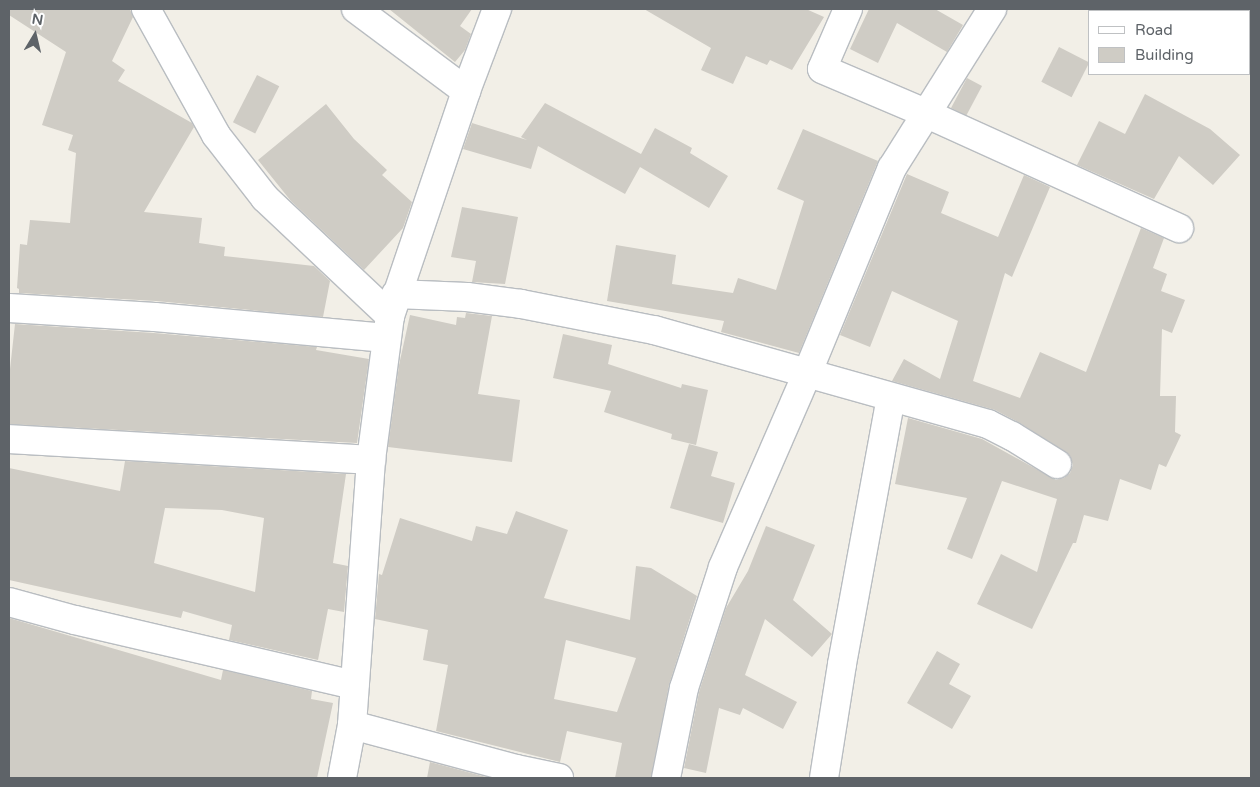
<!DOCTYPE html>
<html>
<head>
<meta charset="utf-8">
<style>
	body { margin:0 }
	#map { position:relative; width:1260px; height:787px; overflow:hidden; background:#f2efe7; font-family:"Varela Round",sans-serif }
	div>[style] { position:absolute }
	.building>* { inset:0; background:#cfccc5; transform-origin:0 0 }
	.roads { filter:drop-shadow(1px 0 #b9bdc1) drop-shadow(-1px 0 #b9bdc1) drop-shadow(0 1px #b9bdc1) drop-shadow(0 -1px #b9bdc1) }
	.minor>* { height:28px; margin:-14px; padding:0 14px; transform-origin:14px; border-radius:14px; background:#fff }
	span { translate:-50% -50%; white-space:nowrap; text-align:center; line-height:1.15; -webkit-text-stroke:4px #fff; paint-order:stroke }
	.frame { position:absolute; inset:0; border:10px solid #5e6368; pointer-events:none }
	.legend { position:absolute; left:1088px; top:10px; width:162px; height:65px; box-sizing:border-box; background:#fff; border:1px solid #bfc1c3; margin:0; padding:6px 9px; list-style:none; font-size:15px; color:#5e6368 }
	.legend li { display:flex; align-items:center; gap:10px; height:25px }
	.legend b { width:25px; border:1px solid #bfc1c3 }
	.north { position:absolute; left:10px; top:10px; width:50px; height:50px; -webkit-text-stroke:4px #fff; paint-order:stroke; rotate:9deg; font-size:14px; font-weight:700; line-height:20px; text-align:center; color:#5e6368 }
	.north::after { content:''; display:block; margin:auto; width:18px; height:22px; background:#5e6368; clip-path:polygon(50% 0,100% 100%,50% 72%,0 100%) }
</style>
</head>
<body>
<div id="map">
	<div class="building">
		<div style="clip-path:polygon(9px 9px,130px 9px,133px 17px,112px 61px,125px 70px,118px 81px,192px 123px,194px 127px,144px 212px,202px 218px,199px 243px,225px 247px,224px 256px,314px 266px,330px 281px,323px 317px,156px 301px,19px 293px,19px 289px,17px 288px,20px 244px,27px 245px,30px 220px,70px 223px,76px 153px,68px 150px,73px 135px,42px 125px,66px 52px,9px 15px)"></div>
		<div style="clip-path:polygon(389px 9px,472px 9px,460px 26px,471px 34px,465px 50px,455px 62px)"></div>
		<div style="clip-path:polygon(644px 9px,806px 9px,824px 17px,792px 70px,770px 60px,767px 65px,746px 56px,733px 84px,701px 70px,711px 48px)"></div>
		<div style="clip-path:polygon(869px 9px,935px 9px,963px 25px,947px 52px,897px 23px,878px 63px,850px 49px)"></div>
		<div style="left:1059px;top:47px;width:34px;height:39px;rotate:27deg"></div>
		<div style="left:257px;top:75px;width:25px;height:53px;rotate:27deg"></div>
		<div style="left:967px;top:78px;width:17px;height:34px;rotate:28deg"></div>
		<div style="clip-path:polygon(1145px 94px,1210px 129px,1240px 155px,1213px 185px,1179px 156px,1154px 199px,1077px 165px,1099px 121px,1125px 134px)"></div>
		<div style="clip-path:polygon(545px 103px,641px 154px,655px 128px,692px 148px,690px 153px,728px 176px,709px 208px,640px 167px,625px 194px,538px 146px,531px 169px,463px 149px,472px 123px,527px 140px,521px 137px)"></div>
		<div style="clip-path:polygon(326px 104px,354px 139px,387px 170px,382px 175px,412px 202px,403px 228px,364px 270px,291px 201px,258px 160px)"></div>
		<div style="clip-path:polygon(803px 129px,878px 161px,799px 353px,721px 332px,724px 321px,607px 301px,616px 245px,676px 255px,672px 284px,733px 293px,738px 278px,776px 290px,804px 201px,777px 189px)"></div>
		<div style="clip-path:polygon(907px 174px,949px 192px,941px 213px,998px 237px,1024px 175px,1050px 187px,1012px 277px,1005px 273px,973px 381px,1020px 398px,1040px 352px,1086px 372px,1141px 228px,1164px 238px,1153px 268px,1167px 274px,1161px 291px,1185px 300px,1172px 333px,1162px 329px,1160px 396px,1176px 396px,1175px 432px,1181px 435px,1166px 467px,1159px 464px,1151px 490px,1120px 479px,1108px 521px,1084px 515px,1076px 543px,1073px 543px,1032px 629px,977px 604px,1001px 554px,1037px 572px,1057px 499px,1002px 481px,972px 559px,947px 549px,967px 498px,895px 484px,908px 418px,982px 439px,1056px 480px,1064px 478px,1070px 473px,1073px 465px,1070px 456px,1020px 423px,995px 410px,892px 381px,904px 359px,940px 379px,958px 321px,892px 291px,870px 347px,840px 335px)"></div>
		<div style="clip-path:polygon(462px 207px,518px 217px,505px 284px,472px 282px,476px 261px,451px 257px)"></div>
		<div style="clip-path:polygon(466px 313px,492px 316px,478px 394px,520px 400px,512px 462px,388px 447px,399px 365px,410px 315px,456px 325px,457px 317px,465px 318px)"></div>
		<div style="clip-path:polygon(15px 324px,154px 333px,317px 347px,316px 350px,369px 359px,357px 443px,9px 424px,9px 378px)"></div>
		<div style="clip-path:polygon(563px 334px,612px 345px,608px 364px,681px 388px,682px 384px,708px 390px,696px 445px,671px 439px,672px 434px,604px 412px,611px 391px,553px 378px)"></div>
		<div style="clip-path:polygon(689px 444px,718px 452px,711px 476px,735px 483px,723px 523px,670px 508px)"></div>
		<div style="clip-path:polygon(evenodd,125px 461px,346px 474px,333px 563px,348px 566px,344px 612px,328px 609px,318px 660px,229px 640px,232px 625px,183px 611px,181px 618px,9px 580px,9px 468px,120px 491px,125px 461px,165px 508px,222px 510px,264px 518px,255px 592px,154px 563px,165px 508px)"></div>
		<div style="clip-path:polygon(evenodd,516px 511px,568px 530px,544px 598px,630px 620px,636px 566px,651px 568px,697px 596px,669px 685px,651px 778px,615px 778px,622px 743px,567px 731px,560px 762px,436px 731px,448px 665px,423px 660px,428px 630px,375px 619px,379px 574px,382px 575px,400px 518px,472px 541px,476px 526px,507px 534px,516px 511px,566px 640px,636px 658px,617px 712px,554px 699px,566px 640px)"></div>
		<div style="clip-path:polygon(766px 526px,815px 545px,793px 600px,832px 634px,812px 657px,765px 619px,745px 675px,797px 702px,783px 729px,743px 708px,740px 715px,719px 708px,706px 773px,684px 768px,699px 692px,726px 608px,748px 571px)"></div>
		<div style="clip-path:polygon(9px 618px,221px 680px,223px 670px,312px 691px,311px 699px,333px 703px,317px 778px,9px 778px)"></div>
		<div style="clip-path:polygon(937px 651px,960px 664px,949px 684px,971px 696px,952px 729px,907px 703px)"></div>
		<div style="clip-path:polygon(430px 762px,490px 778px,427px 778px)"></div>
	</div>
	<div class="roads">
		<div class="minor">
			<div style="left:146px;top:9px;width:144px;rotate:60.9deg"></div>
			<div style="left:216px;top:135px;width:80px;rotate:52.1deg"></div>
			<div style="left:265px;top:198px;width:172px;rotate:43.3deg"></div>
			<div style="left:356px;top:9px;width:137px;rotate:36.7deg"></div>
			<div style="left:848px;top:9px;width:65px;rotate:113.4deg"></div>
			<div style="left:822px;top:69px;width:112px;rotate:23.1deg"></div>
			<div style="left:925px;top:113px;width:279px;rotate:24.4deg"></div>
			<div style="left:396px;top:294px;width:71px;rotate:2.4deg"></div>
			<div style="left:467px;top:297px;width:54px;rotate:7.4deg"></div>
			<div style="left:521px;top:304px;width:136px;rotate:11.1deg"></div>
			<div style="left:654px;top:330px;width:347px;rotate:15.7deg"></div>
			<div style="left:988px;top:424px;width:27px;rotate:27deg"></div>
			<div style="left:1012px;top:436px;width:53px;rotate:31.9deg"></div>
			<div style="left:9px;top:308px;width:146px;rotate:3.5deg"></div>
			<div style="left:155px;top:317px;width:232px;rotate:5.2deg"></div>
			<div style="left:9px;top:439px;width:363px;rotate:3.3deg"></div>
			<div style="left:9px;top:602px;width:68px;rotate:15.3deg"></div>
			<div style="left:75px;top:620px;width:287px;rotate:13.1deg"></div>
			<div style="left:352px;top:725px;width:170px;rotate:15deg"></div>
			<div style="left:516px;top:769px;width:44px;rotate:11.8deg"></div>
			<div style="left:342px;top:778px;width:54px;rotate:-79.3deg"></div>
			<div style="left:352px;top:725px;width:266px;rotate:-85.9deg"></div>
			<div style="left:371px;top:460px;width:145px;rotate:-82.5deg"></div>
			<div style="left:390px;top:316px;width:237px;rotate:-71.3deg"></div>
			<div style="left:466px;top:91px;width:88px;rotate:-69.3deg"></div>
			<div style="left:666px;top:778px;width:92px;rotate:-78.7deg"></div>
			<div style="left:684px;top:688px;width:127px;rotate:-72.1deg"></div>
			<div style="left:723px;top:567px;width:210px;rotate:-66.5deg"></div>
			<div style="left:807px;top:374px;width:223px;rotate:-67.6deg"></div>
			<div style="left:892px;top:168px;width:188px;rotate:-57.8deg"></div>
			<div style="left:824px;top:778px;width:115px;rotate:-81deg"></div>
			<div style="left:842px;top:664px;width:271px;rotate:-79.6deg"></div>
		</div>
	</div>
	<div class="frame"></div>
	<ul class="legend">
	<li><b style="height:6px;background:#fff"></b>Road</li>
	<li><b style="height:14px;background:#cfccc5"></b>Building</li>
	</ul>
	<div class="north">N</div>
</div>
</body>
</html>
